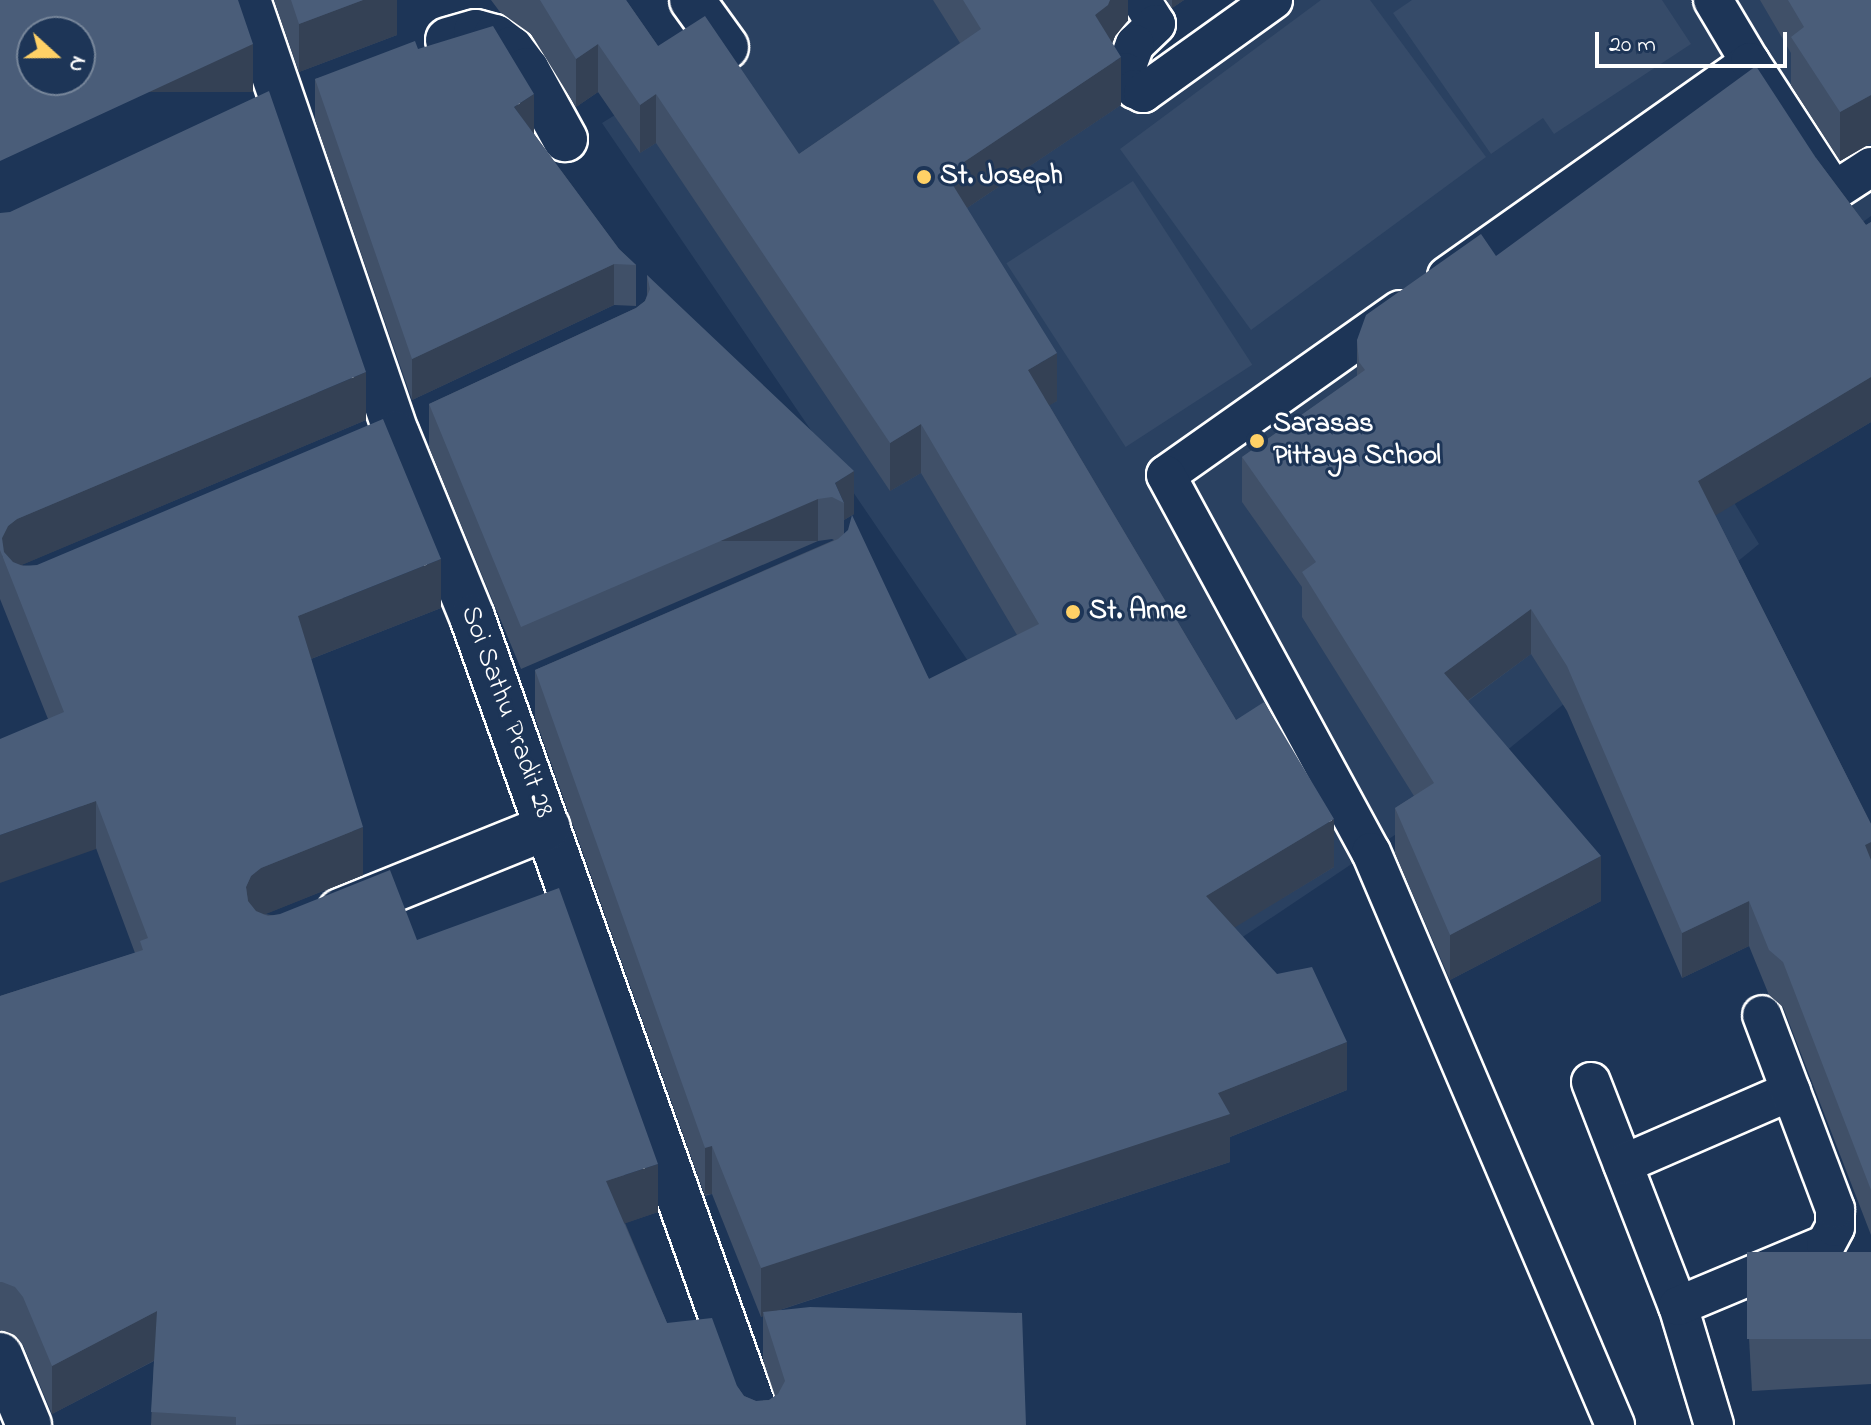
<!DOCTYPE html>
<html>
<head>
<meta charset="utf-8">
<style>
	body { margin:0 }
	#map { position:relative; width:1871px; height:1425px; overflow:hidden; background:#1d3557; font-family:"Indie Flower",sans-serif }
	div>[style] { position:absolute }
	.built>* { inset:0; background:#2a4161 }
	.green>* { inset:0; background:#364b69; transform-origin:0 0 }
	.roads { filter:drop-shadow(2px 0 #fff) drop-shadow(-2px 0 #fff) drop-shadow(0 2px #fff) drop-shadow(0 -2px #fff) }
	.lane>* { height:38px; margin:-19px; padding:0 19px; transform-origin:19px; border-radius:19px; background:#1d3557 }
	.street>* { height:44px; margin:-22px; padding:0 22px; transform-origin:22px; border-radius:22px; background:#1d3557 }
	.wall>* { inset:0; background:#405068 }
	.shaded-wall>* { inset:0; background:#344155; transform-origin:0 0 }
	.building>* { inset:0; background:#4a5d79; transform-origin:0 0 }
	.dots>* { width:22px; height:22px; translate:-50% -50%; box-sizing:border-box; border:4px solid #1d3557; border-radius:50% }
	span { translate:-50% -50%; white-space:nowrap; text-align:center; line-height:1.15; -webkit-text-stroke:6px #1d3557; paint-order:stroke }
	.poi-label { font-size:28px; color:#fff; font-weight:700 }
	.left { translate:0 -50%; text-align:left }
	.street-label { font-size:28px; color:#fff }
	.north { position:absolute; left:16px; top:16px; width:80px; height:80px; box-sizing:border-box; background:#1d3557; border:2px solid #77869a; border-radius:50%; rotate:111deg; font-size:22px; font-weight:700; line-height:32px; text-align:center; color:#fff }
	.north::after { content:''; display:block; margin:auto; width:28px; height:36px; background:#ffd166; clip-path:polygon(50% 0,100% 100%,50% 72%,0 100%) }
	.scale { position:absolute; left:1595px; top:32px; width:192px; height:36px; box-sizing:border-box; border:4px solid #fff; border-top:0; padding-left:10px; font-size:24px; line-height:28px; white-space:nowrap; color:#fff; -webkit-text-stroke:6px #1d3557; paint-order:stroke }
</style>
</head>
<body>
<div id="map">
	<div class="built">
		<div style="clip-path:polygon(713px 0,1108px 0,1150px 66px,1241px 0,1871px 0,1871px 216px,1656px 373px,1759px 544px,1444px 802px,1183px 977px,602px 123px,738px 39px)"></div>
	</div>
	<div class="green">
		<div style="clip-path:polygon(1321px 0,1370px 0,1486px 157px,1251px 330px,1120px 149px)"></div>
		<div style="clip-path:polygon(1412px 0,1662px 0,1691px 44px,1554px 134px,1543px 118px,1491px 154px,1393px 13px)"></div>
		<div style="left:1133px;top:181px;width:219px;height:151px;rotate:57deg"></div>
	</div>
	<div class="roads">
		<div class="lane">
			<div style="left:1141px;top:0;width:28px;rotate:58deg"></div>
			<div style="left:1156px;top:24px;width:29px;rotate:136deg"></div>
			<div style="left:1135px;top:44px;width:30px;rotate:110deg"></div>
			<div style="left:1125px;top:72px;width:20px;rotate:60deg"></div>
			<div style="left:1135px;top:89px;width:9px;rotate:27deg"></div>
			<div style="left:1143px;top:93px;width:160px;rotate:-35.6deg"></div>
			<div style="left:1713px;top:0;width:72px;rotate:59.2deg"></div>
			<div style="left:1447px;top:276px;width:371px;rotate:-35.2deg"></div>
			<div style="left:1750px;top:62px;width:154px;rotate:56.9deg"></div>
			<div style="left:1834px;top:191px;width:44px;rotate:-33deg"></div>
			<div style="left:1400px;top:310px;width:286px;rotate:144.8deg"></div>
			<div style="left:1166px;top:475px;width:429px;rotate:61.5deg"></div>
			<div style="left:1371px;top:852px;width:623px;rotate:66.93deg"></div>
			<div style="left:1591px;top:1082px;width:240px;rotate:68.8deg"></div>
			<div style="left:1623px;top:1164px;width:183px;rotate:-23.5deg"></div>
			<div style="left:1714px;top:1425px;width:124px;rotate:-106.8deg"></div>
			<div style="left:1678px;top:1306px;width:160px;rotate:-22.7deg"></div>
			<div style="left:1826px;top:1244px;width:19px;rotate:-62deg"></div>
			<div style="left:1835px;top:1227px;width:18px;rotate:-90deg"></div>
			<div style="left:1835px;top:1209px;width:207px;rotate:-110.6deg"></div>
		</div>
		<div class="street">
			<div style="left:248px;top:0;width:459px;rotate:71.1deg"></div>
			<div style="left:397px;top:434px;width:198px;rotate:67.7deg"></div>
			<div style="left:472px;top:617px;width:858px;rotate:70.38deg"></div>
			<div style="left:692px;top:0;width:58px;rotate:54.1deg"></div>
			<div style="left:448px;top:40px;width:29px;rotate:-16deg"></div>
			<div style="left:476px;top:32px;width:20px;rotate:15deg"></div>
			<div style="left:495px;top:37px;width:20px;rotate:37deg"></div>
			<div style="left:511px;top:49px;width:26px;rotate:53deg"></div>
			<div style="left:527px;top:70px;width:79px;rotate:61.2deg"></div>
			<div style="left:340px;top:911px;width:224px;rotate:-22deg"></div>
			<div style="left:0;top:1355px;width:76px;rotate:67.5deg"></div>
		</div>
	</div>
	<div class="wall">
		<div style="clip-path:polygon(274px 0,397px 0,397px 35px,299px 72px)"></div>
		<div style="clip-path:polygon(491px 0,626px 0,658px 46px,799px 154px,960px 43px,933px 0,1128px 0,1128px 20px,1115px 36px,1112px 43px,1121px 105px,967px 208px,1057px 401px,1049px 405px,1236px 720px,1334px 867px,1234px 927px,1347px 1090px,1230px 1137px,1230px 1162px,780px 1310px,1026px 1425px,151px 1425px,154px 1361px,52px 1414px,23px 1345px,15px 1335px,2px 1330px,0 1331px,0 996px,135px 953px,48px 719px,0 599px,0 213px,366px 420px,21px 565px,441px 608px,311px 659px,363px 875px,265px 914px,417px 940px,658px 1212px,625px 1223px,667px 1323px,737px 1386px,744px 1396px,756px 1401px,769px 1400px,775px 1396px,763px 1360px,763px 1316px,761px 1317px,712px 1194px,705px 1196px,535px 718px,535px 670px,834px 540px,832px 539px,818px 541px,521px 669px,429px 447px,429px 404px,636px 308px,645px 301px,647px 295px,647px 275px,854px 514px,844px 520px,844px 534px,929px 679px,1017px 635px,921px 473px,890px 491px,656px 143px,640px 153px,598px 92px,576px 107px,531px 34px,500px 12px)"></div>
		<div style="clip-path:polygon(1166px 0,1184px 0,1172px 8px)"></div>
		<div style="clip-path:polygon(1760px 0,1871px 0,1871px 143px,1840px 161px,1791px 85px,1791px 53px)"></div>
		<div style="clip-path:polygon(418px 49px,534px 134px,619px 249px,636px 265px,636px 306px,614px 305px,412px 400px,315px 120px,315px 79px)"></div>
		<div style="clip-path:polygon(1816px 158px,1866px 225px,1871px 222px,1871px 422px,1715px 515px,1871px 824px,1871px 1235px,1783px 1007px,1769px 995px,1749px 946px,1682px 978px,1567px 711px,1531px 654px,1468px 701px,1601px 901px,1450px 980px,1395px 853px,1395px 808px,1414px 796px,1302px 617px,1302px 587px,1242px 502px,1242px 457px,1357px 376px,1357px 340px,1496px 256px)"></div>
		<div style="clip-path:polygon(1871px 1252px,1871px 1384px,1752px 1391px,1747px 1302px,1747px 1256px)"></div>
	</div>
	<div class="shaded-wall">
		<div style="clip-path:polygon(363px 0,397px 0,397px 35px,299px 72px,299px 24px)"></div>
		<div style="clip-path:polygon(1110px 0,1128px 0,1128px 20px,1115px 36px,1108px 53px,1095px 15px)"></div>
		<div style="clip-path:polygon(1172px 0,1184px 0,1172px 8px)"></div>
		<div style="left:253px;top:44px;width:48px;height:279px;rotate:90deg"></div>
		<div style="clip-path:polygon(598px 44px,598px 92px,576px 107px,576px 59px)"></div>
		<div style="clip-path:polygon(1121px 57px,1121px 105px,946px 222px,946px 174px)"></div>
		<div style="clip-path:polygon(534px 94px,534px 135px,514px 107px)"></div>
		<div style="clip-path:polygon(656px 94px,656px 143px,640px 153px,640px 105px)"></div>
		<div style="clip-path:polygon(1871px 95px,1871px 143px,1840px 161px,1840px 112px)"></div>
		<div style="clip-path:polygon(614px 264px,614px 305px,412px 400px,412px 359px)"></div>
		<div style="clip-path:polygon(1057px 353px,1057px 401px,1028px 418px,1028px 370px)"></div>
		<div style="clip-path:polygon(366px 372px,366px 420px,17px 567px,2px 556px,2px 538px,8px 526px,17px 519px)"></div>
		<div style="clip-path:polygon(1871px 377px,1871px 422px,1698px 526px,1698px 481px)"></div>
		<div style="clip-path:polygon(921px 424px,921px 473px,890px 491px,890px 443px)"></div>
		<div style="clip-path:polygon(854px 471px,854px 514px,844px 520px,844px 503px,835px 483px)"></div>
		<div style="left:818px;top:499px;width:42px;height:323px;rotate:90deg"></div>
		<div style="clip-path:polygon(441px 559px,441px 608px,298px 664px,298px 616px)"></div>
		<div style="clip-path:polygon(1531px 609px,1531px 654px,1444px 718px,1444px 673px)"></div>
		<div style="clip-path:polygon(96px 801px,96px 849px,0 883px,0 835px)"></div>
		<div style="clip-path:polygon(1334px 819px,1334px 867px,1206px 945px,1206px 896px)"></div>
		<div style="clip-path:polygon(363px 827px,363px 875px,261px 916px,251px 924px,246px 887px,251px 876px,261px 868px)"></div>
		<div style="clip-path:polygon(1871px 842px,1871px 887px,1865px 845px)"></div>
		<div style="clip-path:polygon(1601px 856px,1601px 901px,1450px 980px,1450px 935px)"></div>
		<div style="clip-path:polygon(1749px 901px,1749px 946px,1682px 978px,1682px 933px)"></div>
		<div style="clip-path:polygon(1347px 1042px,1347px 1090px,1230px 1137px,1230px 1162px,764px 1315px,763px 1312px,763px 1316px,761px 1317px,761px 1268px,1218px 1093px)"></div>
		<div style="left:712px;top:1146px;width:48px;height:7px;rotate:90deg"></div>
		<div style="clip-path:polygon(658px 1164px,658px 1212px,606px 1230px,606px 1181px)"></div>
		<div style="clip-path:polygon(157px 1311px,157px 1359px,52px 1414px,52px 1366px)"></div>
	</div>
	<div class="building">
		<div style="clip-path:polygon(evenodd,0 0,238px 0,253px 44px,0 161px,0 0,32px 32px,80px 32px,80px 80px,32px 80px,32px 32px)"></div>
		<div style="clip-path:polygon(291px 0,363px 0,299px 24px)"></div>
		<div style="clip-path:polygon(540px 0,626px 0,658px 46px,705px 16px,799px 154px,981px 29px,963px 0,1110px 0,1108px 5px,1095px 15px,1121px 57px,946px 174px,1057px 353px,1028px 370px,1236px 720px,1264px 702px,1334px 819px,1206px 896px,1277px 974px,1312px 967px,1347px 1042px,1218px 1093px,1230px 1114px,761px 1268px,712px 1146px,705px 1148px,535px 670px,838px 539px,848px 530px,852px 515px,929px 679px,1039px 624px,921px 424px,890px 443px,656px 94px,640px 105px,598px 44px,576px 59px)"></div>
		<div style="clip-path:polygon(1788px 0,1871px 0,1871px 95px,1840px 112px,1791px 37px,1804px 27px)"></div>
		<div style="clip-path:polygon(493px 26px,534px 94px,514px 107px,619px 249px,636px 265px,614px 264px,412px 359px,315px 79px,415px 41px,418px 49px)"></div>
		<div style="clip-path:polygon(1756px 66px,1816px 158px,1866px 225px,1871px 222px,1871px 377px,1698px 481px,1871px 824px,1871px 842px,1865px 845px,1871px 860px,1871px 1190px,1783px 962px,1769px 950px,1749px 901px,1682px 933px,1567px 666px,1531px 609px,1444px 673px,1601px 856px,1450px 935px,1395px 808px,1434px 783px,1302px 572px,1316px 562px,1242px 457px,1365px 370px,1359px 362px,1357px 340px,1366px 315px,1481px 234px,1496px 256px)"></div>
		<div style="clip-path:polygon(269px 91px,366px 372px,17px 519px,8px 526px,2px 538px,4px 552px,13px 562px,23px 566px,37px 565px,383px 419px,441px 559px,298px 616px,363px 827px,261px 868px,251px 876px,246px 887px,248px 901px,256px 911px,268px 916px,280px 914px,390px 870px,417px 940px,559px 888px,658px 1164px,606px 1181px,667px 1323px,712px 1318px,737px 1386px,744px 1396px,756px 1401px,769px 1400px,778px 1394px,785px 1381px,763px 1312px,810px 1307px,1022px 1313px,1026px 1425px,278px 1424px,236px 1425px,236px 1417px,151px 1412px,157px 1311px,52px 1366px,23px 1297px,15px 1287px,2px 1282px,0 1282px,0 996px,143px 950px,140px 941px,148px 938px,96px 801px,0 835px,0 739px,64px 712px,0 550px,0 213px,10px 212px)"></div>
		<div style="clip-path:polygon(647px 275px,854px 471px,835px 483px,844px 503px,832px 497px,818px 499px,521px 627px,429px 404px,636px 308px,645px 301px,650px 289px)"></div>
		<div style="left:1871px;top:1252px;width:87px;height:124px;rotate:90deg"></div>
	</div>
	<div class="dots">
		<div style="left:924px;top:177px;background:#ffd166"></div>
		<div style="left:1257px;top:441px;background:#ffd166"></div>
		<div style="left:1073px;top:612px;background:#ffd166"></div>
	</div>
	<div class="poi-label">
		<span class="left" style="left:940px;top:177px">St. Joseph</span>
		<span class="left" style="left:1273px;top:441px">Sarasas<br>Pittaya School</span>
		<span class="left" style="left:1089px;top:612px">St. Anne</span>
	</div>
	<div class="street-label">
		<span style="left:506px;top:712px;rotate:70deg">Soi Sathu Pradit 28</span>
	</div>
	<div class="north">N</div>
	<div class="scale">20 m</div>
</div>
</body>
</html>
